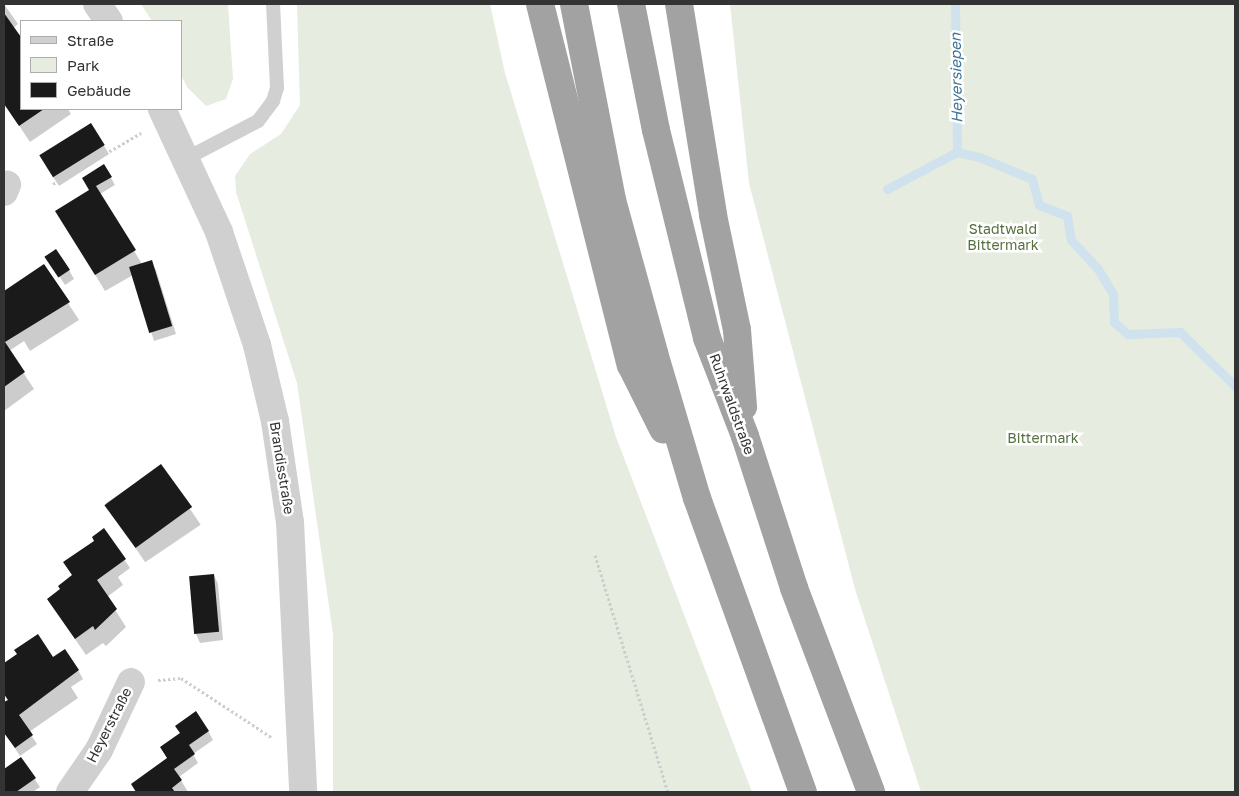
<!DOCTYPE html>
<html>
<head>
<meta charset="utf-8">
<style>
	body { margin:0 }
	#map { position:relative; width:1239px; height:796px; overflow:hidden; background:#fff; font-family:"Golos Text",sans-serif }
	div>[style] { position:absolute }
	.green>* { inset:0; background:#e6ecdf }
	.shadow>* { inset:0; background:#0003; transform-origin:0 0 }
	.stream>* { height:9px; margin:-4.5px; padding:0 4.5px; transform-origin:4.5px; border-radius:4.5px; background:#cfe2ee }
	.building>* { inset:0; background:#1a1a1a; transform-origin:0 0 }
	.path>* { height:3px; margin-top:-1.5px; transform-origin:0; background:repeating-linear-gradient(90deg,#cdcdcd 0 2.5px,transparent 0 5px) }
	.service>* { height:14px; margin:-7px; padding:0 7px; transform-origin:7px; border-radius:7px; background:#d0d0d0 }
	.minor>* { height:28px; margin:-14px; padding:0 14px; transform-origin:14px; border-radius:14px; background:#d0d0d0 }
	.tertiary>* { height:28px; margin:-14px; padding:0 14px; transform-origin:14px; border-radius:14px; background:#d0d0d0 }
	.trunk>* { height:28px; margin:-14px; padding:0 14px; transform-origin:14px; border-radius:14px; background:#a2a2a2 }
	span { translate:-50% -50%; white-space:nowrap; text-align:center; line-height:1.15; -webkit-text-stroke:5px #fff; paint-order:stroke }
	.park-label { font-size:14px; color:#56703f }
	.street-label { font-size:14px; color:#333 }
	.water-label { font-size:15px; color:#3f7597; font-style:italic }
	.frame { position:absolute; inset:0; border:5px solid #333; pointer-events:none }
	.legend { position:absolute; left:20px; top:20px; width:162px; height:90px; box-sizing:border-box; background:#fff; border:1px solid #adadad; margin:0; padding:6px 9px; list-style:none; font-size:15px; color:#333 }
	.legend li { display:flex; align-items:center; gap:10px; height:25px }
	.legend b { width:25px; border:1px solid #adadad }
</style>
</head>
<body>
<div id="map">
	<div class="green">
		<div style="clip-path:polygon(141px 4px,228px 4px,233px 79px,226px 99px,206px 106px,187px 87px,181px 75px,181px 21px,152px 21px)"></div>
		<div style="clip-path:polygon(297px 4px,490px 4px,505px 73px,616px 437px,752px 792px,333px 792px,333px 634px,297px 383px,236px 192px,235px 176px,250px 154px,281px 134px,300px 105px)"></div>
		<div style="clip-path:polygon(730px 4px,1235px 4px,1235px 792px,921px 792px,855px 589px,749px 183px)"></div>
	</div>
	<div class="shadow">
		<div style="clip-path:polygon(4px 4px,18px 24px,13px 28px,21px 40px,21px 109px,68px 109px,71px 114px,30px 142px,4px 103px)"></div>
		<div style="clip-path:polygon(91px 125px,109px 154px,59px 186px,46px 166px)"></div>
		<div style="clip-path:polygon(104px 166px,115px 185px,100px 194px,142px 264px,151px 261px,156px 270px,176px 334px,154px 341px,133px 275px,105px 291px,67px 228px)"></div>
		<div style="clip-path:polygon(52px 265px,69px 270px,74px 279px,65px 285px)"></div>
		<div style="clip-path:polygon(44px 266px,79px 320px,30px 351px,24px 341px,9px 351px,34px 389px,4px 411px,4px 293px)"></div>
		<div style="left:161px;top:466px;width:71px;height:67px;rotate:56deg"></div>
		<div style="clip-path:polygon(104px 530px,130px 568px,118px 577px,123px 585px,107px 597px,126px 627px,106px 646px,103px 643px,86px 655px,48px 600px,73px 576px,65px 563px,95px 541px)"></div>
		<div style="clip-path:polygon(214px 575px,218px 584px,223px 640px,200px 643px,196px 634px)"></div>
		<div style="clip-path:polygon(18px 655px,53px 658px,78px 670px,83px 679px,71px 687px,78px 698px,29px 732px,37px 744px,20px 756px,4px 732px,4px 704px,8px 701px,4px 695px,4px 665px)"></div>
		<div style="clip-path:polygon(208px 731px,213px 740px,193px 754px,198px 763px,179px 777px,188px 792px,137px 792px,132px 784px)"></div>
		<div style="clip-path:polygon(21px 759px,40px 787px,33px 792px,4px 792px,4px 771px)"></div>
	</div>
	<div class="stream">
		<div style="left:955px;top:4px;width:148px;rotate:89.2deg"></div>
		<div style="left:887px;top:189px;width:79px;rotate:-27.9deg"></div>
		<div style="left:957px;top:152px;width:23px;rotate:13deg"></div>
		<div style="left:979px;top:157px;width:57px;rotate:22.5deg"></div>
		<div style="left:1032px;top:179px;width:27px;rotate:75deg"></div>
		<div style="left:1039px;top:205px;width:30px;rotate:21deg"></div>
		<div style="left:1067px;top:216px;width:24px;rotate:81deg"></div>
		<div style="left:1071px;top:240px;width:40px;rotate:47deg"></div>
		<div style="left:1098px;top:269px;width:29px;rotate:59deg"></div>
		<div style="left:1113px;top:294px;width:28px;rotate:88deg"></div>
		<div style="left:1114px;top:322px;width:18px;rotate:41deg"></div>
		<div style="left:1128px;top:334px;width:52px;rotate:-2.2deg"></div>
		<div style="left:1180px;top:332px;width:77px;rotate:44.5deg"></div>
	</div>
	<div class="building">
		<div style="clip-path:polygon(4px 13px,21px 37px,21px 109px,44px 109px,19px 126px,4px 104px)"></div>
		<div style="left:91px;top:123px;width:26px;height:61px;rotate:58deg"></div>
		<div style="clip-path:polygon(104px 164px,112px 177px,96px 186px,136px 250px,95px 275px,55px 211px,89px 190px,82px 178px)"></div>
		<div style="left:56px;top:249px;width:25px;height:14px;rotate:56deg"></div>
		<div style="left:152px;top:260px;width:69px;height:24px;rotate:73deg"></div>
		<div style="clip-path:polygon(44px 264px,70px 302px,5px 342px,25px 372px,4px 387px,4px 291px)"></div>
		<div style="left:161px;top:464px;width:53px;height:70px;rotate:54deg"></div>
		<div style="clip-path:polygon(104px 528px,126px 559px,97px 580px,117px 609px,95px 630px,93px 626px,75px 639px,47px 599px,60px 589px,58px 586px,72px 575px,63px 562px,94px 541px,92px 537px)"></div>
		<div style="left:214px;top:574px;width:58px;height:25px;rotate:85deg"></div>
		<div style="clip-path:polygon(38px 634px,53px 657px,65px 649px,79px 670px,19px 715px,33px 735px,15px 748px,4px 733px,4px 702px,8px 700px,4px 694px,4px 663px,17px 654px,14px 650px)"></div>
		<div style="clip-path:polygon(196px 711px,209px 731px,189px 745px,195px 754px,174px 769px,182px 780px,172px 788px,175px 792px,136px 792px,131px 784px,167px 758px,160px 747px,180px 733px,175px 726px)"></div>
		<div style="clip-path:polygon(21px 757px,36px 778px,16px 792px,4px 792px,4px 769px)"></div>
	</div>
	<div class="path">
		<div style="left:53px;top:184px;width:102px;rotate:-30.1deg"></div>
		<div style="left:595px;top:555px;width:248px;rotate:72.9deg"></div>
		<div style="left:158px;top:680px;width:23px;rotate:-5deg"></div>
		<div style="left:181px;top:678px;width:108px;rotate:33.2deg"></div>
	</div>
	<div class="service">
		<div style="left:187px;top:158px;width:80px;rotate:-27.5deg"></div>
		<div style="left:258px;top:121px;width:25px;rotate:-53deg"></div>
		<div style="left:273px;top:101px;width:14px;rotate:-73deg"></div>
		<div style="left:277px;top:88px;width:84px;rotate:-92.7deg"></div>
	</div>
	<div class="minor">
		<div style="left:4px;top:192px;width:8px;rotate:-67deg"></div>
		<div style="left:70px;top:792px;width:51px;rotate:-55.4deg"></div>
		<div style="left:99px;top:750px;width:75px;rotate:-64.8deg"></div>
	</div>
	<div class="tertiary">
		<div style="left:97px;top:4px;width:21px;rotate:55deg"></div>
		<div style="left:162px;top:109px;width:136px;rotate:65.1deg"></div>
		<div style="left:219px;top:232px;width:119px;rotate:71.4deg"></div>
		<div style="left:257px;top:345px;width:78px;rotate:76.7deg"></div>
		<div style="left:275px;top:421px;width:102px;rotate:81.6deg"></div>
		<div style="left:290px;top:522px;width:270px;rotate:87.2deg"></div>
	</div>
	<div class="trunk">
		<div style="left:540px;top:4px;width:372px;rotate:75.9deg"></div>
		<div style="left:631px;top:365px;width:72px;rotate:63.4deg"></div>
		<div style="left:574px;top:4px;width:200px;rotate:79deg"></div>
		<div style="left:612px;top:200px;width:159px;rotate:74.6deg"></div>
		<div style="left:654px;top:353px;width:151px;rotate:73.5deg"></div>
		<div style="left:697px;top:498px;width:313px;rotate:70.2deg"></div>
		<div style="left:631px;top:4px;width:128px;rotate:78.8deg"></div>
		<div style="left:656px;top:130px;width:214px;rotate:76.2deg"></div>
		<div style="left:707px;top:338px;width:105px;rotate:68.8deg"></div>
		<div style="left:745px;top:436px;width:160px;rotate:72.1deg"></div>
		<div style="left:794px;top:588px;width:218px;rotate:69.3deg"></div>
		<div style="left:679px;top:4px;width:214px;rotate:80.8deg"></div>
		<div style="left:713px;top:215px;width:117px;rotate:78.2deg"></div>
		<div style="left:737px;top:330px;width:77px;rotate:85.5deg"></div>
	</div>
	<div class="park-label">
		<span style="left:1003px;top:237px">Stadtwald<br>Bittermark</span>
		<span style="left:1043px;top:438px">Bittermark</span>
	</div>
	<div class="street-label">
		<span style="left:732px;top:404px;rotate:70deg">Ruhrwaldstraße</span>
		<span style="left:282px;top:468px;rotate:81deg">Brandisstraße</span>
		<span style="left:109px;top:725px;rotate:-63deg">Heyerstraße</span>
	</div>
	<div class="water-label">
		<span style="left:956px;top:78px;rotate:-91deg">Heyersiepen</span>
	</div>
	<div class="frame"></div>
	<ul class="legend">
	<li><b style="height:6px;background:#d0d0d0"></b>Straße</li>
	<li><b style="height:14px;background:#e6ecdf"></b>Park</li>
	<li><b style="height:14px;background:#1a1a1a"></b>Gebäude</li>
	</ul>
</div>
</body>
</html>
